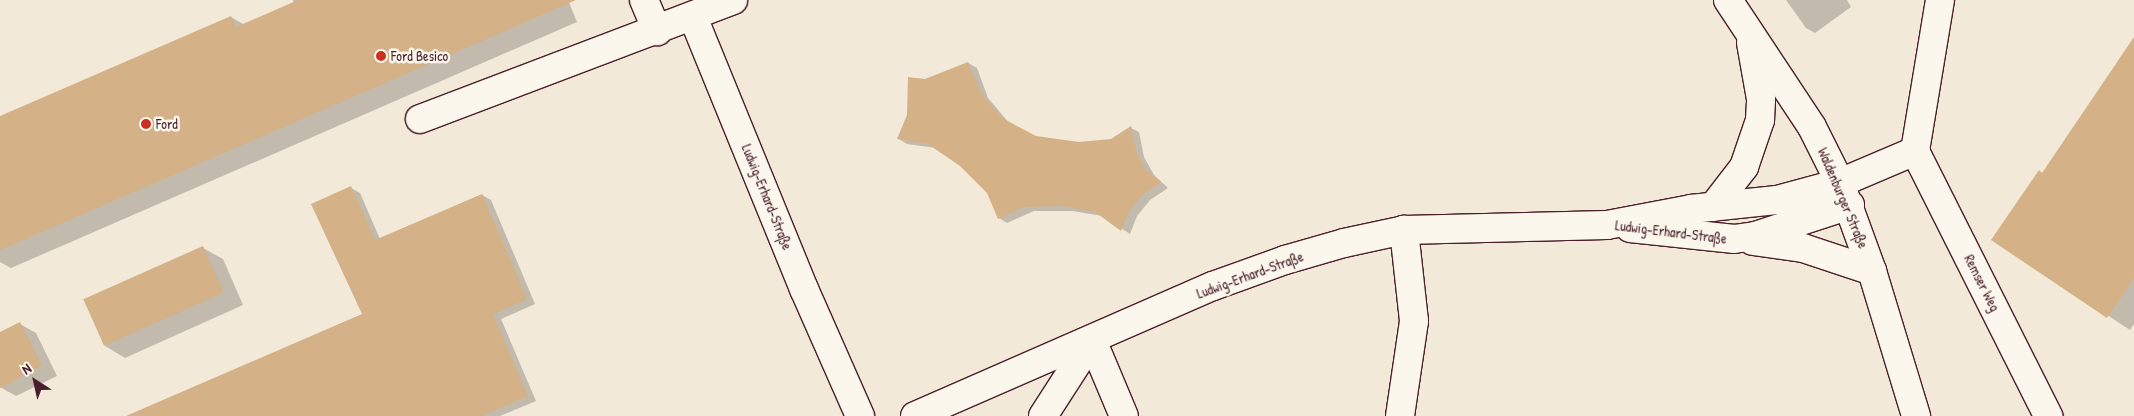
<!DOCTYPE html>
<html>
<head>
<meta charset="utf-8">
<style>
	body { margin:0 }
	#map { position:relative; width:2134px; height:416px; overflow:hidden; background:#f3e9d8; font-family:"Patrick Hand",sans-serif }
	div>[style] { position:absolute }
	.shadow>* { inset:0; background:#0003 }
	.building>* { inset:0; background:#d4b186; transform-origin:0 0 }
	.roads { filter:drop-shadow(1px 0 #4a1f2b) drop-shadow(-1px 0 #4a1f2b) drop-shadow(0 1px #4a1f2b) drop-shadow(0 -1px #4a1f2b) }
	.minor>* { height:28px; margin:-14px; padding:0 14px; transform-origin:14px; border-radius:14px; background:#fbf7ec }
	.dots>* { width:14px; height:14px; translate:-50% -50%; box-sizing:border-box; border:2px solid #fbf7ec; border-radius:50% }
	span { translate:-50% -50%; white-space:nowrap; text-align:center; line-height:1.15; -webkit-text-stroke:5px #fbf7ec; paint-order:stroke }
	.poi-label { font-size:14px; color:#4a1f2b }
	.left { translate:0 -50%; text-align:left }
	.street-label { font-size:14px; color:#4a1f2b }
	.north { position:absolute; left:10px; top:356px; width:50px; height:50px; -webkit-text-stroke:4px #fbf7ec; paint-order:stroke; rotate:325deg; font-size:14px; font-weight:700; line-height:20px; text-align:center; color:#4a1f2b }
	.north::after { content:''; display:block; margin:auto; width:18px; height:22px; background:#4a1f2b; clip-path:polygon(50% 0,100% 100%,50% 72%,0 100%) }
</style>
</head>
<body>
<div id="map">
	<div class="shadow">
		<div style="clip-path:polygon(293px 0,568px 0,577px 22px,11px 268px,0 262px,0 117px,231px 17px,245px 25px,294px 3px)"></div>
		<div style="clip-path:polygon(1786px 0,1847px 0,1851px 7px,1815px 33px,1806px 28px)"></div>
		<div style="clip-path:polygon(968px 63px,977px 68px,988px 98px,1010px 124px,1035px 137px,1079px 143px,1111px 140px,1131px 128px,1139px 132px,1144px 157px,1154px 175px,1168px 188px,1150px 200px,1137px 216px,1130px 234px,1103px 216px,1072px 211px,1034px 211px,1007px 223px,999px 218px,988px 192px,961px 165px,936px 148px,907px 144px,899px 139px,925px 80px)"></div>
		<div style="clip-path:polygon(2134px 71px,2134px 324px,2130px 330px,1993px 240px,2043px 174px)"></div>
		<div style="clip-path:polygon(351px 188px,360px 193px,380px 239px,482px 195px,491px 200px,535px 304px,501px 319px,536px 401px,500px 416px,129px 416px,364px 315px)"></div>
		<div style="clip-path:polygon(203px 248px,223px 259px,243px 305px,125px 358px,105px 346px)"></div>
		<div style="clip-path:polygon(20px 324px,36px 333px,57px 376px,16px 396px,0 387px,0 334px)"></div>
	</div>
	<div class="building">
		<div style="clip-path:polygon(298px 0,576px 0,0 250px,0 116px,231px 16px,236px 27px)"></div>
		<div style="clip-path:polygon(2134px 37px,2134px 278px,2107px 318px,1991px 240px,2039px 170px,2042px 173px)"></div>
		<div style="clip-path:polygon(968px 62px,980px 92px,1002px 118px,1036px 136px,1079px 142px,1111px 139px,1131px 126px,1136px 151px,1145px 169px,1161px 182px,1142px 195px,1129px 211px,1121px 231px,1095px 212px,1063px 206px,1024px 207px,998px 219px,987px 193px,960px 166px,928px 144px,897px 139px,907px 115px,908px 77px,925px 79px)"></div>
		<div style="clip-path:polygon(351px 186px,375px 240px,482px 194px,527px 299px,493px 314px,528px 396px,481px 416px,126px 416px,362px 314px,311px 204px)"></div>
		<div style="left:203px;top:246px;width:51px;height:131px;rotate:66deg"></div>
		<div style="clip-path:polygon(20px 322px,42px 366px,0 388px,0 332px)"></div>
	</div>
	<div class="roads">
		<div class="minor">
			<div style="left:644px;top:0;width:34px;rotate:67deg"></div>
			<div style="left:1728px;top:0;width:152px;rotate:56.5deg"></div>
			<div style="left:1812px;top:127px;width:63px;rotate:63.4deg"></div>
			<div style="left:1840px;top:183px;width:94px;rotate:70deg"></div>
			<div style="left:1872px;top:271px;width:152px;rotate:73.1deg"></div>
			<div style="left:1940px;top:0;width:153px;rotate:99.4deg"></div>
			<div style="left:1915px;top:151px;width:297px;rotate:63.3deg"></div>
			<div style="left:693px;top:17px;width:294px;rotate:67.8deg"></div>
			<div style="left:804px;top:289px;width:139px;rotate:66.2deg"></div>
			<div style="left:420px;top:119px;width:335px;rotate:-20.8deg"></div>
			<div style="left:1713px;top:207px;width:51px;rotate:-52.2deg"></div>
			<div style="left:1744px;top:167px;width:50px;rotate:-71.2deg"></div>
			<div style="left:1760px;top:120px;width:21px;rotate:-87deg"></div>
			<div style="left:1761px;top:99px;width:57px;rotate:-100.1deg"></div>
			<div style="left:1630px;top:228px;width:105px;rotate:6deg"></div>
			<div style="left:1734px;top:239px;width:21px;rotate:-8deg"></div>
			<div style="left:1755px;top:236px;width:100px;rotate:-18.1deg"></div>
			<div style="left:1753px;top:241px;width:50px;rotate:8deg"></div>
			<div style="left:1803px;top:248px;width:73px;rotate:18.4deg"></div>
			<div style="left:1092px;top:340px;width:82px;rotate:67.2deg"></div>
			<div style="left:915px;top:416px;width:325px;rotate:-23.6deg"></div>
			<div style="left:1213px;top:286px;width:77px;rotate:-19.9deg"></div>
			<div style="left:1285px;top:260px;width:61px;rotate:-16.1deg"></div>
			<div style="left:1344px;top:243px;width:61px;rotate:-12.2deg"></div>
			<div style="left:1404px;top:230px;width:203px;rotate:-1.4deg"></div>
			<div style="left:1607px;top:225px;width:86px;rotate:-10.8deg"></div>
			<div style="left:1691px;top:209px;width:86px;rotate:-6deg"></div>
			<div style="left:1777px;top:200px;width:65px;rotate:-15.1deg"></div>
			<div style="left:1840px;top:183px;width:82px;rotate:-23.1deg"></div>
			<div style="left:1043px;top:416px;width:90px;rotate:-57.2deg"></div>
			<div style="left:1400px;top:416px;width:96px;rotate:-81.6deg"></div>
			<div style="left:1414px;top:321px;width:92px;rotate:-96.3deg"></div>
		</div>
	</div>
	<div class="dots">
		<div style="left:381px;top:56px;background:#c8321e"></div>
		<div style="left:146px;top:124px;background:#c8321e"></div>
	</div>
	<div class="poi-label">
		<span class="left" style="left:391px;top:56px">Ford Besico</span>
		<span class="left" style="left:156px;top:124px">Ford</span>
	</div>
	<div class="street-label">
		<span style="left:767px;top:197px;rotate:68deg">Ludwig-Erhard-Straße</span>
		<span style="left:1843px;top:198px;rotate:67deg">Waldenburger Straße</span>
		<span style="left:1671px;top:232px;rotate:7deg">Ludwig-Erhard-Straße</span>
		<span style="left:1250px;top:275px;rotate:-20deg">Ludwig-Erhard-Straße</span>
		<span style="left:1982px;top:283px;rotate:63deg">Remser Weg</span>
	</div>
	<div class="north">N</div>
</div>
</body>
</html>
